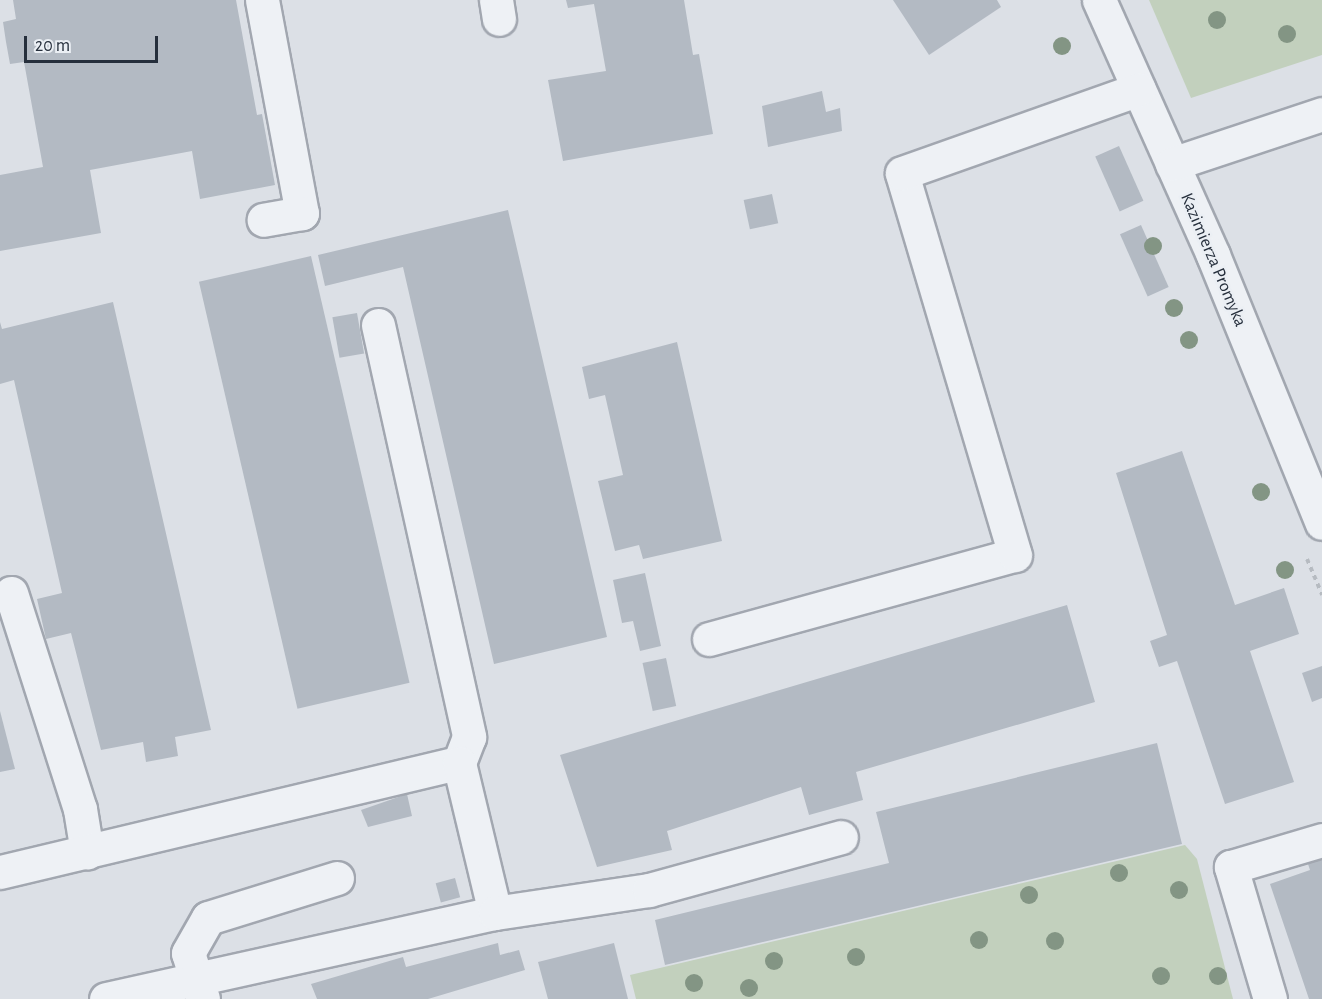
<!DOCTYPE html>
<html>
<head>
<meta charset="utf-8">
<style>
	body { margin:0 }
	#map { position:relative; width:1322px; height:999px; overflow:hidden; background:#dce0e6; font-family:"Alegreya Sans",sans-serif }
	div>[style] { position:absolute }
	.green>* { inset:0; background:#c2d0bd }
	.building>* { inset:0; background:#b3bac3; transform-origin:0 0 }
	.path>* { height:4px; margin-top:-2px; transform-origin:0; background:repeating-linear-gradient(90deg,#b6bbc1 0 4.5px,transparent 0 9px) }
	.roads { filter:drop-shadow(2px 0 #a2a7b0) drop-shadow(-2px 0 #a2a7b0) drop-shadow(0 2px #a2a7b0) drop-shadow(0 -2px #a2a7b0) }
	.minor>* { height:33px; margin:-16.5px; padding:0 16.5px; transform-origin:16.5px; border-radius:16.5px; background:#eef1f5 }
	.trees>* { width:18px; height:18px; margin:-9px; border-radius:50%; background:#839584 }
	span { translate:-50% -50%; white-space:nowrap; text-align:center; line-height:1.15; -webkit-text-stroke:5px #ebeff4; paint-order:stroke }
	.street-label { font-size:18px; color:#262f3c }
	.scale { position:absolute; left:24px; top:36px; width:134px; height:27px; box-sizing:border-box; border:3px solid #262f3c; border-top:0; padding-left:8px; font-size:18px; line-height:21px; white-space:nowrap; color:#262f3c; -webkit-text-stroke:4px #ebeff4; paint-order:stroke }
</style>
</head>
<body>
<div id="map">
	<div class="green">
		<div style="clip-path:polygon(1149px 0,1322px 0,1322px 55px,1191px 98px)"></div>
		<div style="clip-path:polygon(1185px 845px,1197px 859px,1233px 999px,636px 999px,630px 975px)"></div>
	</div>
	<div class="building">
		<div style="clip-path:polygon(13px 0,236px 0,257px 115px,262px 114px,275px 185px,200px 199px,192px 151px,90px 170px,101px 233px,0 251px,0 175px,43px 167px,24px 62px,10px 64px,6px 42px,3px 22px,16px 19px)"></div>
		<div style="clip-path:polygon(566px 0,684px 0,693px 55px,699px 54px,713px 134px,563px 161px,548px 80px,606px 71px,594px 4px,568px 8px)"></div>
		<div style="clip-path:polygon(893px 0,997px 0,1001px 7px,929px 55px)"></div>
		<div style="clip-path:polygon(822px 91px,826px 112px,840px 108px,842px 131px,768px 147px,762px 106px)"></div>
		<div style="left:1119px;top:146px;width:60px;height:26px;rotate:66deg"></div>
		<div style="left:772px;top:194px;width:30px;height:29px;rotate:78deg"></div>
		<div style="clip-path:polygon(508px 210px,607px 637px,494px 664px,403px 267px,325px 286px,318px 255px)"></div>
		<div style="left:1141px;top:225px;width:68px;height:23px;rotate:66deg"></div>
		<div style="left:311px;top:256px;width:438px;height:115px;rotate:77deg"></div>
		<div style="clip-path:polygon(113px 302px,211px 730px,175px 737px,178px 756px,146px 762px,143px 742px,101px 750px,71px 633px,46px 639px,37px 599px,62px 593px,14px 380px,0 384px,0 322px,2px 329px)"></div>
		<div style="left:357px;top:313px;width:41px;height:25px;rotate:80deg"></div>
		<div style="clip-path:polygon(677px 342px,722px 541px,643px 559px,639px 545px,615px 551px,598px 481px,623px 475px,605px 395px,589px 399px,582px 367px)"></div>
		<div style="clip-path:polygon(1182px 451px,1235px 605px,1284px 588px,1299px 634px,1250px 651px,1294px 782px,1225px 804px,1177px 661px,1159px 667px,1150px 641px,1167px 635px,1116px 473px)"></div>
		<div style="clip-path:polygon(645px 573px,661px 646px,640px 651px,633px 621px,622px 623px,613px 580px)"></div>
		<div style="clip-path:polygon(1067px 605px,1095px 702px,856px 772px,863px 800px,809px 815px,801px 787px,667px 831px,672px 850px,597px 867px,560px 755px)"></div>
		<div style="left:666px;top:658px;width:49px;height:24px;rotate:78deg"></div>
		<div style="clip-path:polygon(1322px 666px,1322px 698px,1312px 702px,1302px 673px)"></div>
		<div style="clip-path:polygon(0 711px,15px 769px,0 772px)"></div>
		<div style="clip-path:polygon(1157px 743px,1182px 844px,665px 965px,655px 920px,889px 863px,876px 812px)"></div>
		<div style="clip-path:polygon(407px 794px,412px 816px,368px 827px,361px 810px)"></div>
		<div style="clip-path:polygon(1322px 849px,1322px 999px,1309px 999px,1270px 884px,1310px 870px,1304px 852px)"></div>
		<div style="left:455px;top:878px;width:20px;height:20px;rotate:75deg"></div>
		<div style="clip-path:polygon(498px 943px,500px 955px,519px 950px,525px 970px,428px 999px,317px 999px,311px 984px,403px 957px,406px 967px)"></div>
		<div style="clip-path:polygon(614px 943px,628px 999px,548px 999px,538px 962px)"></div>
	</div>
	<div class="path">
		<div style="left:1307px;top:559px;width:39px;rotate:67deg"></div>
	</div>
	<div class="roads">
		<div class="minor">
			<div style="left:262px;top:0;width:217px;rotate:79.4deg"></div>
			<div style="left:302px;top:213px;width:39px;rotate:170deg"></div>
			<div style="left:496px;top:0;width:19px;rotate:81deg"></div>
			<div style="left:1099px;top:0;width:279px;rotate:65.9deg"></div>
			<div style="left:1213px;top:255px;width:289px;rotate:67.9deg"></div>
			<div style="left:1172px;top:164px;width:158px;rotate:-18.4deg"></div>
			<div style="left:378px;top:325px;width:422px;rotate:77.5deg"></div>
			<div style="left:469px;top:737px;width:28px;rotate:111deg"></div>
			<div style="left:11px;top:593px;width:227px;rotate:72.3deg"></div>
			<div style="left:80px;top:809px;width:44px;rotate:80.8deg"></div>
			<div style="left:709px;top:639px;width:317px;rotate:-15.4deg"></div>
			<div style="left:1015px;top:555px;width:398px;rotate:-106.5deg"></div>
			<div style="left:902px;top:173px;width:251px;rotate:-19.5deg"></div>
			<div style="left:0;top:872px;width:472px;rotate:-13.4deg"></div>
			<div style="left:459px;top:763px;width:154px;rotate:76.5deg"></div>
			<div style="left:106px;top:999px;width:398px;rotate:-12.5deg"></div>
			<div style="left:495px;top:913px;width:156px;rotate:-8.5deg"></div>
			<div style="left:649px;top:890px;width:199px;rotate:-15.4deg"></div>
			<div style="left:203px;top:999px;width:48px;rotate:-108.1deg"></div>
			<div style="left:188px;top:953px;width:40px;rotate:-60.3deg"></div>
			<div style="left:208px;top:918px;width:135px;rotate:-17.2deg"></div>
			<div style="left:1270px;top:999px;width:138px;rotate:-106.5deg"></div>
			<div style="left:1231px;top:867px;width:95px;rotate:-16.5deg"></div>
		</div>
	</div>
	<div class="trees">
		<div style="left:1217px;top:20px"></div>
		<div style="left:1287px;top:34px"></div>
		<div style="left:1062px;top:46px"></div>
		<div style="left:1153px;top:246px"></div>
		<div style="left:1174px;top:308px"></div>
		<div style="left:1189px;top:340px"></div>
		<div style="left:1261px;top:492px"></div>
		<div style="left:1285px;top:570px"></div>
		<div style="left:1119px;top:873px"></div>
		<div style="left:1179px;top:890px"></div>
		<div style="left:1029px;top:895px"></div>
		<div style="left:979px;top:940px"></div>
		<div style="left:1055px;top:941px"></div>
		<div style="left:856px;top:957px"></div>
		<div style="left:774px;top:961px"></div>
		<div style="left:1161px;top:976px"></div>
		<div style="left:1218px;top:976px"></div>
		<div style="left:694px;top:983px"></div>
		<div style="left:749px;top:988px"></div>
	</div>
	<div class="street-label">
		<span style="left:1213px;top:260px;rotate:67deg">Kazimierza Promyka</span>
	</div>
	<div class="scale">20 m</div>
</div>
</body>
</html>
